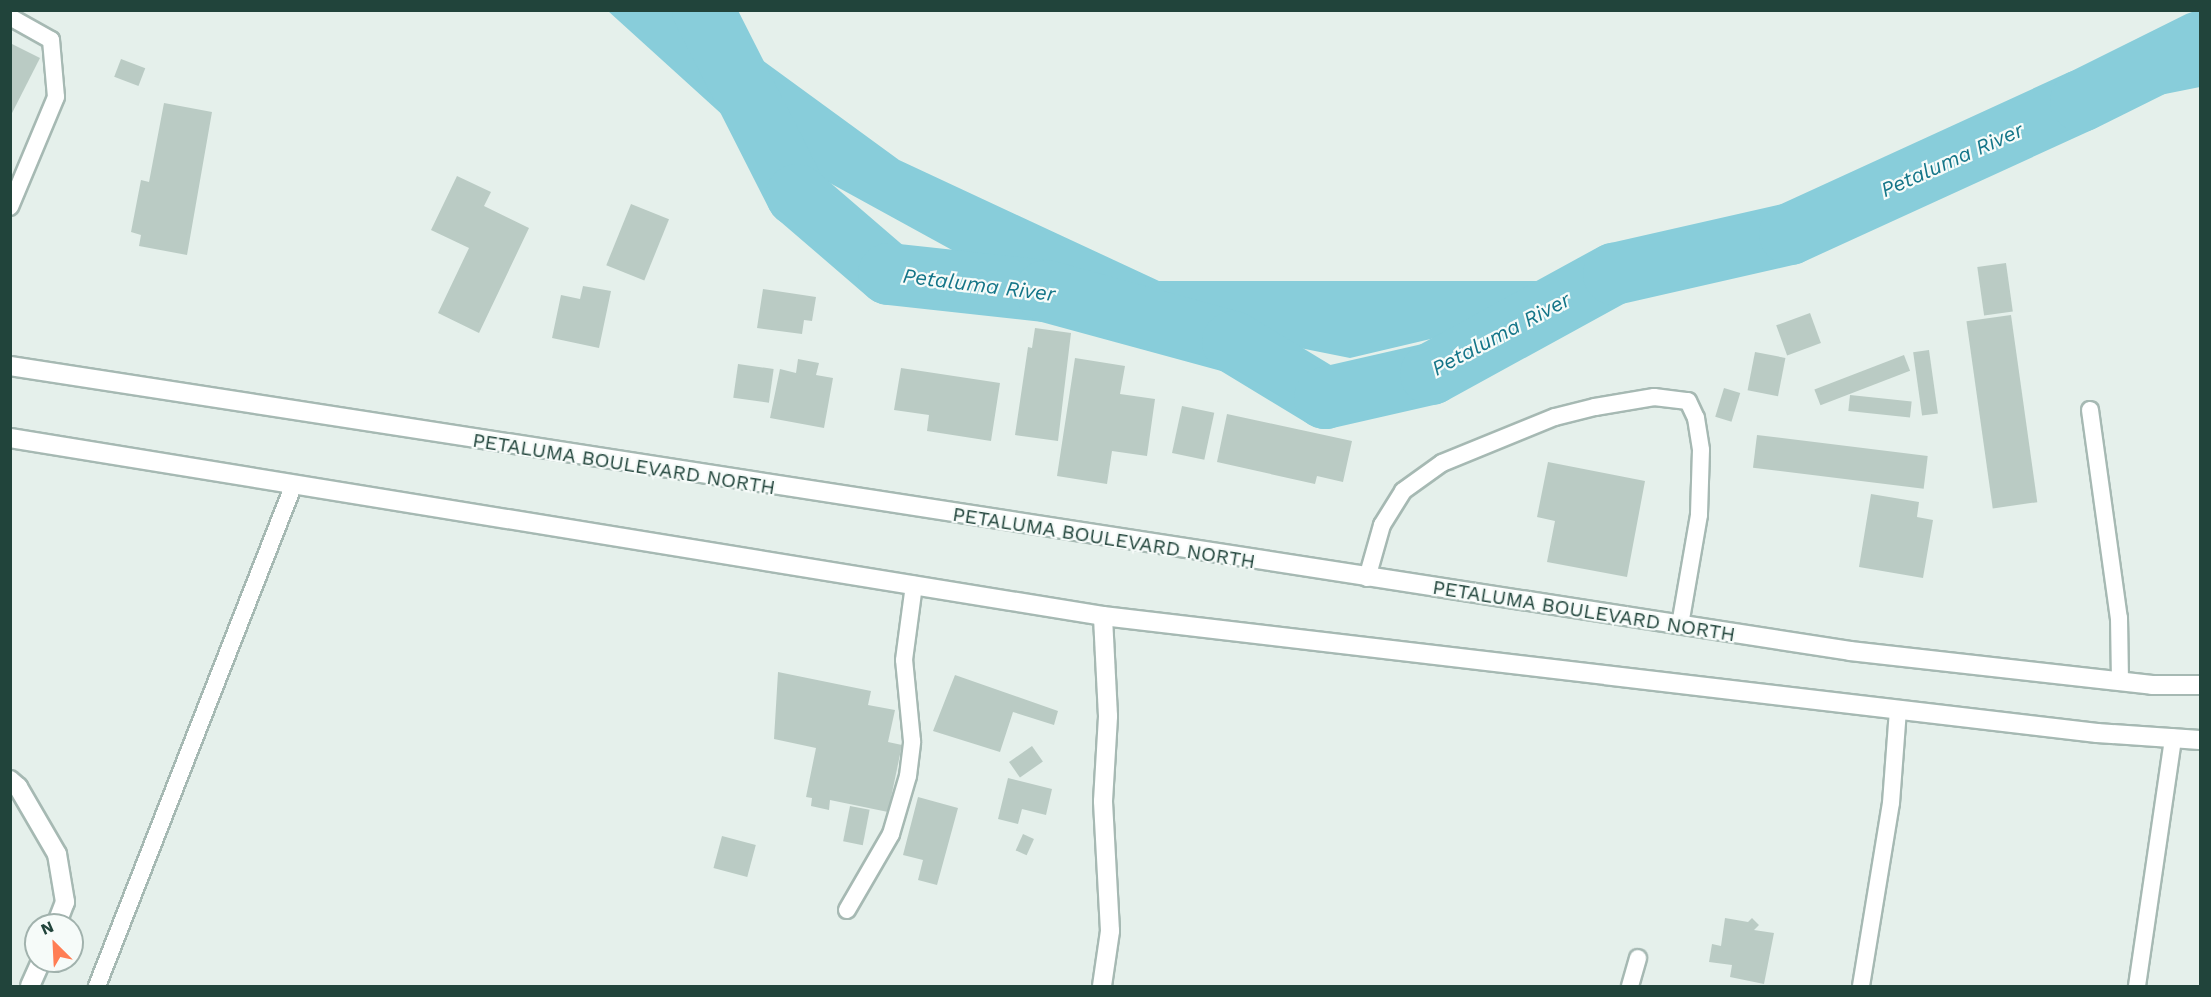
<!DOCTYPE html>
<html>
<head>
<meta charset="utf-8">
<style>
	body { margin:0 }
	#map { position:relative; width:2211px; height:997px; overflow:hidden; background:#e5f0eb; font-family:"Work Sans",sans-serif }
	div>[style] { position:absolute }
	.water>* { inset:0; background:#88cdda }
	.river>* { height:62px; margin:-31px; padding:0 31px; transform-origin:31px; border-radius:31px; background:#88cdda }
	.building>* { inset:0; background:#bacbc4; transform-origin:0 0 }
	.roads { filter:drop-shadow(2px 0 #a6b9b3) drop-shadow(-2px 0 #a6b9b3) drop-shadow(0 2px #a6b9b3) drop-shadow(0 -2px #a6b9b3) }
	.service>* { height:16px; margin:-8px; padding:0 8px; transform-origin:8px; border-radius:8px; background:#fff }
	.minor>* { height:18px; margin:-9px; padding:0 9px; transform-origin:9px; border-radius:9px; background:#fff }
	.secondary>* { height:18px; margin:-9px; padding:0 9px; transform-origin:9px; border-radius:9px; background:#fff }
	span { translate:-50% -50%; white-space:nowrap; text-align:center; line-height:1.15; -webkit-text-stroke:4.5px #f6fbf9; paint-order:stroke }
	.street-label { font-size:20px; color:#21443b }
	.water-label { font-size:21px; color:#147588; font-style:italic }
	.frame { position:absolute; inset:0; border:12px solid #21443b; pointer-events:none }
	.north { position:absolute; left:24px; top:913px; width:60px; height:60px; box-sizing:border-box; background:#f6fbf9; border:2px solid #a1b2ad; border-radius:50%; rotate:336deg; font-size:16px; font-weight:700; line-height:24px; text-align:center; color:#21443b }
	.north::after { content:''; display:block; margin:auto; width:21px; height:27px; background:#ff7d54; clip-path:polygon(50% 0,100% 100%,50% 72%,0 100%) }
</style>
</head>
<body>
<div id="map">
	<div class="water">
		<div style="clip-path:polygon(608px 11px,695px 11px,899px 160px,1159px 281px,1572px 281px,1817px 201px,2190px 33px,2200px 31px,2200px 87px,2045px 118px,1652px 287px,1350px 358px,1034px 295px,748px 138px)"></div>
	</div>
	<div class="river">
		<div style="left:703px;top:10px;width:208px;rotate:63.1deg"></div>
		<div style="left:797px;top:195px;width:121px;rotate:40.7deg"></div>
		<div style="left:889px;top:274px;width:158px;rotate:6.2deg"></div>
		<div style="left:1046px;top:291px;width:194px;rotate:15.3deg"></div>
		<div style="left:1233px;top:342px;width:108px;rotate:31.3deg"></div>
		<div style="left:1325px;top:398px;width:109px;rotate:-12.8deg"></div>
		<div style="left:1431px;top:374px;width:209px;rotate:-28.7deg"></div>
		<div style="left:1614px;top:274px;width:180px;rotate:-12.8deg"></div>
		<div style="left:1790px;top:234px;width:320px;rotate:-24.6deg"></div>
		<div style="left:2081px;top:101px;width:133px;rotate:-26.4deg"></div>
	</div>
	<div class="building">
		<div style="clip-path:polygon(10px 43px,40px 58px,10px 117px)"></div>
		<div style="left:121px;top:59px;width:26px;height:19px;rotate:21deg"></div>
		<div style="clip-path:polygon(164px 103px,212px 112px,187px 255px,139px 246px,141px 235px,131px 232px,141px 180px,149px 182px)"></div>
		<div style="clip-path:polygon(457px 176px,491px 192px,484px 206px,529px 228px,479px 333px,438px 313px,469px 248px,431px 230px)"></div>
		<div style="left:631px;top:204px;width:41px;height:66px;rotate:22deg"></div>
		<div style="left:2006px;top:263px;width:49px;height:29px;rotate:82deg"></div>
		<div style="clip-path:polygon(583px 286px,611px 291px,599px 348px,552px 338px,561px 295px,580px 299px)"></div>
		<div style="clip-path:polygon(763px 289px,816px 297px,812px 321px,804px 320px,802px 334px,757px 328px)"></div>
		<div style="left:1810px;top:313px;width:32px;height:36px;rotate:70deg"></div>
		<div style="left:2011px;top:315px;width:189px;height:45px;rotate:82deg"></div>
		<div style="clip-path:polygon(1035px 328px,1071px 333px,1058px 441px,1015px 435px,1028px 347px,1032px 348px)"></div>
		<div style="left:1929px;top:350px;width:64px;height:16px;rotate:82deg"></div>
		<div style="left:1755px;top:352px;width:31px;height:39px;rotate:11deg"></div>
		<div style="left:1904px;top:355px;width:17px;height:96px;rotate:69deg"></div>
		<div style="clip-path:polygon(1075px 358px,1125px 366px,1120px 394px,1155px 399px,1147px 456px,1112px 451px,1107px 484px,1057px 476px)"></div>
		<div style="clip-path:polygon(798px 359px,819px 363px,816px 375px,833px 378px,824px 428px,770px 418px,780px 369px,796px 373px)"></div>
		<div style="left:738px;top:364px;width:36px;height:34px;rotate:8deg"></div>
		<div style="clip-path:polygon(901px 368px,1000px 383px,991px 441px,927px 431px,929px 415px,894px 410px)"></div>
		<div style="left:1724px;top:388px;width:17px;height:30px;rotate:17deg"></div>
		<div style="left:1850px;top:395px;width:62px;height:16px;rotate:6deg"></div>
		<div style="left:1182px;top:406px;width:33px;height:48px;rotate:12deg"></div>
		<div style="clip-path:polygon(1227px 414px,1352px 441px,1343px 482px,1317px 476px,1315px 484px,1217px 462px)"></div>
		<div style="left:1757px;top:435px;width:172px;height:33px;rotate:7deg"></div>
		<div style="clip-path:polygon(1548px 462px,1645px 481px,1627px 577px,1547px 562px,1555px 521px,1537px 517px)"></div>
		<div style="clip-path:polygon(1871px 494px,1919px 502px,1917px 517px,1933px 520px,1923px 578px,1859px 567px)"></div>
		<div style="clip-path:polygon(778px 672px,871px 691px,868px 705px,895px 710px,888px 742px,902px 745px,888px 812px,830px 800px,829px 810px,811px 806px,812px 798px,806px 797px,816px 748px,774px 739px)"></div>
		<div style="clip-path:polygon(955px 675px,1058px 711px,1054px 725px,1013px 712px,1000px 752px,933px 731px)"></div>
		<div style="left:1032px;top:746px;width:19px;height:28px;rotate:55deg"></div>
		<div style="clip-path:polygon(1008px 778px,1052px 789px,1046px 815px,1022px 809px,1018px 824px,998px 819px)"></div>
		<div style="clip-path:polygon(918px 797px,958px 808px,937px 885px,918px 880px,923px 860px,903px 855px)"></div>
		<div style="left:850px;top:806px;width:20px;height:36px;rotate:11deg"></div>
		<div style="left:1023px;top:834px;width:12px;height:18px;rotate:24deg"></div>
		<div style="left:722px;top:836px;width:35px;height:33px;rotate:15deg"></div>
		<div style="clip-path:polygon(1725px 918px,1748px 922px,1752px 918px,1759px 925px,1754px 930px,1774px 933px,1764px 984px,1730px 977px,1732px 965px,1709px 962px,1712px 944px,1721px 946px)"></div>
	</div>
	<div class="roads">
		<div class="service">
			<div style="left:10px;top:17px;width:47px;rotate:29.3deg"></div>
			<div style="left:51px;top:40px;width:57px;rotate:85deg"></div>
			<div style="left:56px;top:97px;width:119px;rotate:112.7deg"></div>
			<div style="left:2090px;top:410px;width:210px;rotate:82.1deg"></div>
			<div style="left:2119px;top:618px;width:63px;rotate:89.1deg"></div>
			<div style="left:1367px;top:578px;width:55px;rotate:-74.2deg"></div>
			<div style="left:1382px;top:525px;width:40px;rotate:-58deg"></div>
			<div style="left:1403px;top:491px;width:48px;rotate:-35.7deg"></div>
			<div style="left:1442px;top:463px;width:122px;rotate:-22.2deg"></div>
			<div style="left:1555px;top:417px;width:41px;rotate:-14deg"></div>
			<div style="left:1595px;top:407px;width:60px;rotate:-9.6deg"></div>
			<div style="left:1654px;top:397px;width:34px;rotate:7deg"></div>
			<div style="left:1688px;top:401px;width:19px;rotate:65deg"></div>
			<div style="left:1696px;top:418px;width:32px;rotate:81deg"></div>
			<div style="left:1701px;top:450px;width:65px;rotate:91.8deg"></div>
			<div style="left:1699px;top:515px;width:112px;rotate:99.8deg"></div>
			<div style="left:847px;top:910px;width:88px;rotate:-59.9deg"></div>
			<div style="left:891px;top:834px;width:60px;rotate:-73.7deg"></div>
			<div style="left:908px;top:776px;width:35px;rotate:-83deg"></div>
			<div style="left:912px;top:741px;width:81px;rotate:-95.6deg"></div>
			<div style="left:904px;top:660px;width:76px;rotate:-82.4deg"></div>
			<div style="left:97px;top:986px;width:539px;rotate:-68.57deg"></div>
			<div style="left:1630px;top:986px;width:29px;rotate:-74deg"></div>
			<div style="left:1861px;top:986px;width:185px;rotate:-80.7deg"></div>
			<div style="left:1891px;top:803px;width:94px;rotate:-85.7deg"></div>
			<div style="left:2137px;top:986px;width:251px;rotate:-81.7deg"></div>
		</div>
		<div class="minor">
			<div style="left:10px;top:780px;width:11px;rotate:41deg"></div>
			<div style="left:18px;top:787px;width:78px;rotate:59.8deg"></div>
			<div style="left:57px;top:854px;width:49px;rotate:80.5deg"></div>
			<div style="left:65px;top:902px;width:25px;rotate:111deg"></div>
			<div style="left:30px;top:986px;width:27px;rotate:-66deg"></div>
			<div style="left:1102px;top:986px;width:56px;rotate:-81.7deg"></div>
			<div style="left:1110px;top:931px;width:130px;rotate:-93.1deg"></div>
			<div style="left:1103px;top:801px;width:85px;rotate:-86.6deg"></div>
			<div style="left:1108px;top:716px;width:100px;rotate:-92.9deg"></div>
		</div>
		<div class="secondary">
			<div style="left:10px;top:366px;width:1862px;rotate:8.8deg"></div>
			<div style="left:1850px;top:651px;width:304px;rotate:6.4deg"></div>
			<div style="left:2152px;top:685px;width:48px"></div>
			<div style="left:10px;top:438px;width:1107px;rotate:9.25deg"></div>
			<div style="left:1103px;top:616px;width:1001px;rotate:6.71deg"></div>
			<div style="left:2097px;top:733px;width:103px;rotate:3.9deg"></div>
		</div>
	</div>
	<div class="street-label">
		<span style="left:624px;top:464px;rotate:9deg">PETALUMA BOULEVARD NORTH</span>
		<span style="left:1104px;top:538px;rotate:9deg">PETALUMA BOULEVARD NORTH</span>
		<span style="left:1584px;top:611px;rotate:9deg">PETALUMA BOULEVARD NORTH</span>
	</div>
	<div class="water-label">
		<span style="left:1952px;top:160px;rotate:-24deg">Petaluma River</span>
		<span style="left:979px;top:285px;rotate:7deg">Petaluma River</span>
		<span style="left:1501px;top:334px;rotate:-28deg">Petaluma River</span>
	</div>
	<div class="frame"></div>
	<div class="north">N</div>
</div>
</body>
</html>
